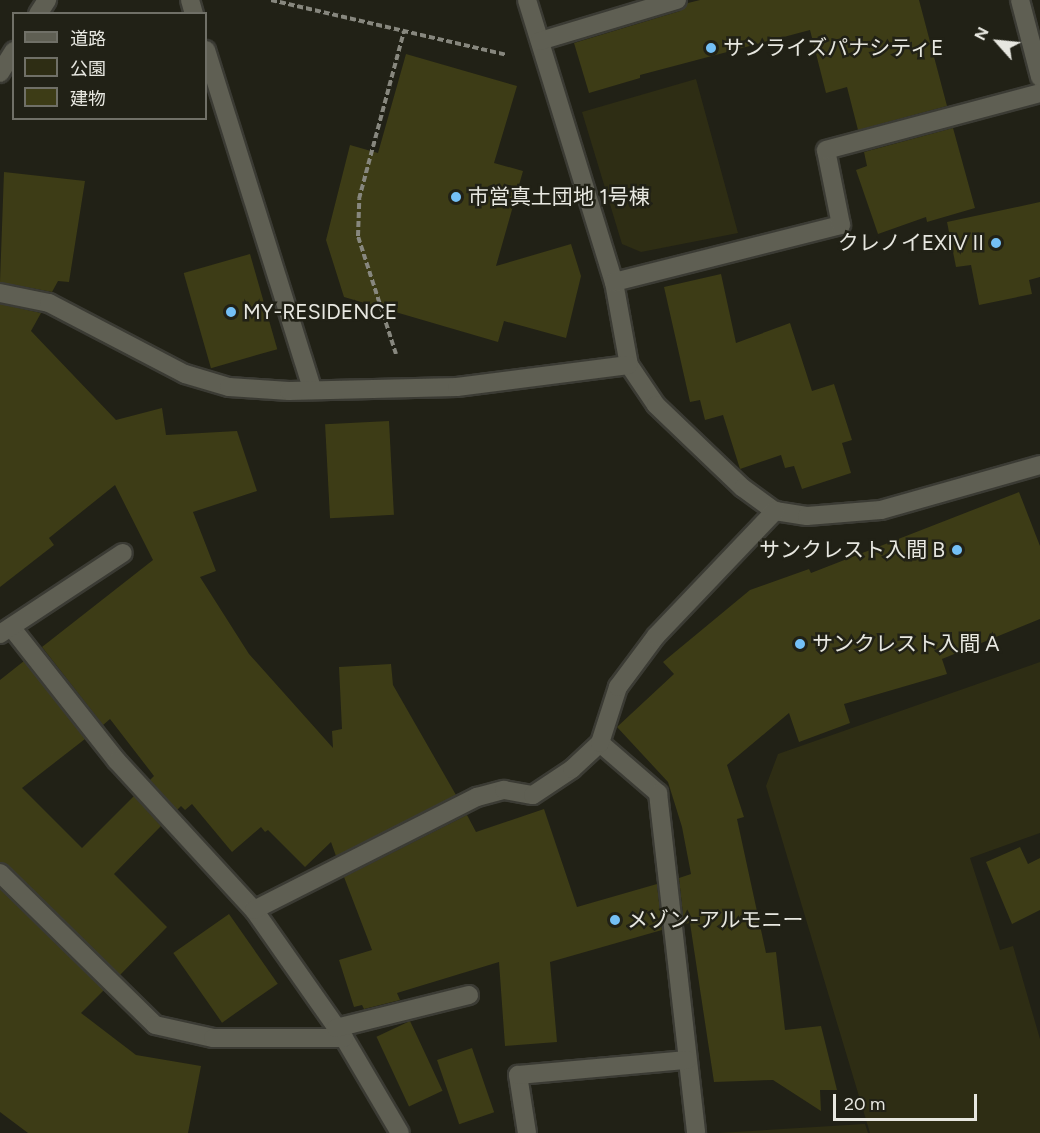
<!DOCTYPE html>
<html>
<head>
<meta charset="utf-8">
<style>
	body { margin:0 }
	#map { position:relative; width:1040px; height:1133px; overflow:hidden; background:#212116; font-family:Figtree,"Noto Sans JP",sans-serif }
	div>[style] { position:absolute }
	.green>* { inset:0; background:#2e2d14 }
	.building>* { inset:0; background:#3d3c16; transform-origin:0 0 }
	.path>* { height:4px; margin-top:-2px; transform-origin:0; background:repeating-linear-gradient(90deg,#87877e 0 6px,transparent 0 9px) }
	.roads { filter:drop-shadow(2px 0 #3b3b34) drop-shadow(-2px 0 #3b3b34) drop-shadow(0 2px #3b3b34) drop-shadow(0 -2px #3b3b34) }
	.minor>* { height:18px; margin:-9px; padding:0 9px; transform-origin:9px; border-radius:9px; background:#5f5f53 }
	.dots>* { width:16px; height:16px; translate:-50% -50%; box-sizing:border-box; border:3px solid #212116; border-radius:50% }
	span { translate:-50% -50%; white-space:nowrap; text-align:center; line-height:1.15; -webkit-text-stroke:5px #212116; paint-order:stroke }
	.poi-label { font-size:21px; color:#e7e7e0 }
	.left { translate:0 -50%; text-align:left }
	.right { translate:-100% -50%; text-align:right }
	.legend { position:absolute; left:12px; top:12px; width:195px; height:108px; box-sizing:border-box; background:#212116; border:2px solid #707067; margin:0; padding:8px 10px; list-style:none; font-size:18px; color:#e7e7e0 }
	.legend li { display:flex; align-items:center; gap:12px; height:30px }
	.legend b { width:30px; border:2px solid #707067 }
	.north { position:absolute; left:968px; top:12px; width:60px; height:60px; -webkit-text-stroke:4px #212116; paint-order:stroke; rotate:297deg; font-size:16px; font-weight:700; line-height:24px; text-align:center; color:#e7e7e0 }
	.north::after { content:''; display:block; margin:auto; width:21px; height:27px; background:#e7e7e0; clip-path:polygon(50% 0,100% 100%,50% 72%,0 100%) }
	.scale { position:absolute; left:833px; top:1094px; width:144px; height:27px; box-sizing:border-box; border:3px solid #e7e7e0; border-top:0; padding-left:8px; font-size:18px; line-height:21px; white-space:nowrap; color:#e7e7e0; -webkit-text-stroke:4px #212116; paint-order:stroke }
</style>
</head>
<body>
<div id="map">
	<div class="green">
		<div style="clip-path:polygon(696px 79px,738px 233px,641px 252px,622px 244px,582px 112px)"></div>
		<div style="clip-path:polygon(1040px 662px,1040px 833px,970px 858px,1000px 950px,1013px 946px,1040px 1039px,1040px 1133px,870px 1133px,766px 786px,778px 754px)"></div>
		<div style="clip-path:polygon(865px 1124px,868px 1133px,718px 1133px)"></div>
	</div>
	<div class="building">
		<div style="clip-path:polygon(700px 0,919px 0,947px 106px,858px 130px,847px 87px,826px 93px,810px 30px,640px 75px,640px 78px,589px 93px,574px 43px,680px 11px,688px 3px)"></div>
		<div style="clip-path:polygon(406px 54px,517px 86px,494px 163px,523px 171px,496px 266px,571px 244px,581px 276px,566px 338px,504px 321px,498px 342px,344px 297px,326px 240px,350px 145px,378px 153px)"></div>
		<div style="clip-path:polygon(953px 128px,975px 208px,927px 222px,926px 217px,878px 234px,856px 170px,867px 166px,864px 152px)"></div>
		<div style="clip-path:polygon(4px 172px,85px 181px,69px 282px,58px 281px,52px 292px,0 282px)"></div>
		<div style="clip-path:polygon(1040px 202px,1040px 277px,1029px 280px,1032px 294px,979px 305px,971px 265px,956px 267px,947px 222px)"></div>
		<div style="left:250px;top:254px;width:99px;height:69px;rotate:74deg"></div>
		<div style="clip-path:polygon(721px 274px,736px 343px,790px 323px,812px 391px,834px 384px,852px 440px,842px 443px,851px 473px,802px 489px,794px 466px,785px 468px,781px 455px,740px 469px,723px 415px,705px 420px,700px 400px,690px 402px,664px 287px)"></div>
		<div style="clip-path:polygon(0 304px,41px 313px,31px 331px,116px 420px,162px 408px,166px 435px,237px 431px,257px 491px,193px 512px,216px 571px,200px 577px,249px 654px,333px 748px,332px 731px,342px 729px,339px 667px,391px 664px,393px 685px,456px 795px,336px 856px,331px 842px,305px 867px,268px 830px,265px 832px,261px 827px,232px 852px,192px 804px,185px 810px,181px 806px,177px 810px,150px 780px,154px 776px,110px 719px,103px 725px,42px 647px,153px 560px,115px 485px,49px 538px,54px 545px,0 587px)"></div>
		<div style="left:389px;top:421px;width:94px;height:64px;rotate:87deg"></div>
		<div style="clip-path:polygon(1019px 492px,1040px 546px,1040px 619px,942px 659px,947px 674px,844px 704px,850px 723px,799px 742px,789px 713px,727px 765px,744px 817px,737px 819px,766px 953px,776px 952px,785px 1030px,821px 1026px,837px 1090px,820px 1090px,821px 1111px,773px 1080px,714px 1082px,690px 923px,684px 924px,679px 878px,691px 874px,682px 827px,668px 782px,617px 727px,674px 674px,663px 662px,750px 590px,809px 569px,811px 573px)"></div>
		<div style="clip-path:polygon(24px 661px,85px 739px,22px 788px,82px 848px,134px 796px,161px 826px,114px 874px,167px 927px,120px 975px,8px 865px,0 862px,0 680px)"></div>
		<div style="clip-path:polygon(544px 809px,577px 907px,657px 884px,662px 930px,550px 962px,557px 1042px,505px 1046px,499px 962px,397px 993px,400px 1000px,364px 1009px,362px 1005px,354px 1007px,339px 960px,372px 950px,344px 877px,467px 815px,476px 832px)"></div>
		<div style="clip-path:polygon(1020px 847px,1028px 864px,1040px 858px,1040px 910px,1012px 924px,986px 862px)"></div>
		<div style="clip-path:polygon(0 889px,104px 990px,81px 1013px,136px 1055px,201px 1066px,188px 1133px,28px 1133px,0 1112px)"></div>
		<div style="left:229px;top:914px;width:85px;height:68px;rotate:55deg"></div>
		<div style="left:410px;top:1021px;width:77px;height:37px;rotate:65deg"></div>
		<div style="left:472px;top:1048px;width:68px;height:37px;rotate:71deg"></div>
	</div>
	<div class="path">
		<div style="left:271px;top:0;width:242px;rotate:13.1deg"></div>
		<div style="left:396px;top:354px;width:124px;rotate:-107.9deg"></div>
		<div style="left:358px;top:236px;width:37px;rotate:-88deg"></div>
		<div style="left:359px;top:199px;width:174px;rotate:-75deg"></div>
	</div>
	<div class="roads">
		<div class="minor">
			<div style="left:190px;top:0;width:15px;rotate:74deg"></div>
			<div style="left:527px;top:0;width:295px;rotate:72.9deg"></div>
			<div style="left:614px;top:282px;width:84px;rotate:79.8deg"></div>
			<div style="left:629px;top:365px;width:48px;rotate:56deg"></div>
			<div style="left:656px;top:405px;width:120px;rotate:43.7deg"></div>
			<div style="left:743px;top:488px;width:39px;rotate:36deg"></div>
			<div style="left:775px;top:511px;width:32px;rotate:9deg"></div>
			<div style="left:807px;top:516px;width:74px;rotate:-4.6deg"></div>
			<div style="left:881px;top:510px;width:165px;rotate:-15.8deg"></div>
			<div style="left:1020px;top:0;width:80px;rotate:75.4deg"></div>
			<div style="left:38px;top:14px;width:17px;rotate:-57deg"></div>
			<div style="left:540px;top:41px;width:143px;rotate:-16.7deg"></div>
			<div style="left:206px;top:50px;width:355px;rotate:72.6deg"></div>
			<div style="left:0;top:73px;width:26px;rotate:-58deg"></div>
			<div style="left:614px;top:282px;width:234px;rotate:-14.1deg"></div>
			<div style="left:841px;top:225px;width:76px;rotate:-101.3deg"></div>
			<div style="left:826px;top:150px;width:221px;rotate:-14.9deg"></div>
			<div style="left:0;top:293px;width:50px;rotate:11.5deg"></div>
			<div style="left:49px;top:303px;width:153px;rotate:27.6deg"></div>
			<div style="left:185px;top:374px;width:46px;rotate:16.5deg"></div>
			<div style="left:229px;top:387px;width:60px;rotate:3.8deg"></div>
			<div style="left:289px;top:391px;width:168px;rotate:-1.4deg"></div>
			<div style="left:457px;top:387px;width:173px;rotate:-7.3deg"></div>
			<div style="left:11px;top:627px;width:171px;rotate:51.7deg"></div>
			<div style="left:117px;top:761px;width:202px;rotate:47.4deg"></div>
			<div style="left:254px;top:910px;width:156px;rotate:54.9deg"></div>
			<div style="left:344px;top:1038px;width:110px;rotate:59.5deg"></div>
			<div style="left:0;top:634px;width:147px;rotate:-33.4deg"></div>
			<div style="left:600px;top:743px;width:77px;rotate:40.8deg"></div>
			<div style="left:658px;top:793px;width:342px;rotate:83.6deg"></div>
			<div style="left:0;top:873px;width:217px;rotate:44.4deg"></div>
			<div style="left:155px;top:1025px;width:59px;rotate:12.6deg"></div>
			<div style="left:213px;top:1038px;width:131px"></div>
			<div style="left:254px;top:910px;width:250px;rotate:-26.9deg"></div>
			<div style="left:477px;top:797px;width:28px;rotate:-15deg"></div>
			<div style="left:504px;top:790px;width:29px;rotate:10deg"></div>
			<div style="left:533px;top:795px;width:47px;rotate:-33.7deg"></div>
			<div style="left:572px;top:769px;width:38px;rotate:-43deg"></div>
			<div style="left:600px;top:743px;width:59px;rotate:-72.2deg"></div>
			<div style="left:618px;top:687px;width:64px;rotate:-53.3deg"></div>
			<div style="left:656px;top:636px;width:173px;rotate:-46.4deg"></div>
			<div style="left:336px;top:1028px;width:137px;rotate:-13.9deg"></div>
			<div style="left:527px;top:1133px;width:59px;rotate:-98.8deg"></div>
			<div style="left:518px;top:1075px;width:170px;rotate:-5.1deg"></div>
		</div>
	</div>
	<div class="dots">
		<div style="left:711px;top:48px;background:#74c0f6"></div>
		<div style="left:456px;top:197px;background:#74c0f6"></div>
		<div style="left:996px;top:243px;background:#74c0f6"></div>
		<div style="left:231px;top:312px;background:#74c0f6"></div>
		<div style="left:957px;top:550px;background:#74c0f6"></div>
		<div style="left:800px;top:644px;background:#74c0f6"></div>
		<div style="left:615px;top:920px;background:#74c0f6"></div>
	</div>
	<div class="poi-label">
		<span class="left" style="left:723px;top:48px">サンライズパナシティE</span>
		<span class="left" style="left:468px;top:197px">市営真土団地 1号棟</span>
		<span class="right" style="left:984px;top:243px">クレノイEXIV II</span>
		<span class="left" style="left:243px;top:312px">MY-RESIDENCE</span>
		<span class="right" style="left:945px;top:550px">サンクレスト入間 B</span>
		<span class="left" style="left:812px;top:644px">サンクレスト入間 A</span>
		<span class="left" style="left:627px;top:920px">メゾン-アルモニー</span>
	</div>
	<ul class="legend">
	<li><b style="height:8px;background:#5f5f53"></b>道路</li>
	<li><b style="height:16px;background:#2e2d14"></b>公園</li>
	<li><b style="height:16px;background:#3d3c16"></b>建物</li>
	</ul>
	<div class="north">N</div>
	<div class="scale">20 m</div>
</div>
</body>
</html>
